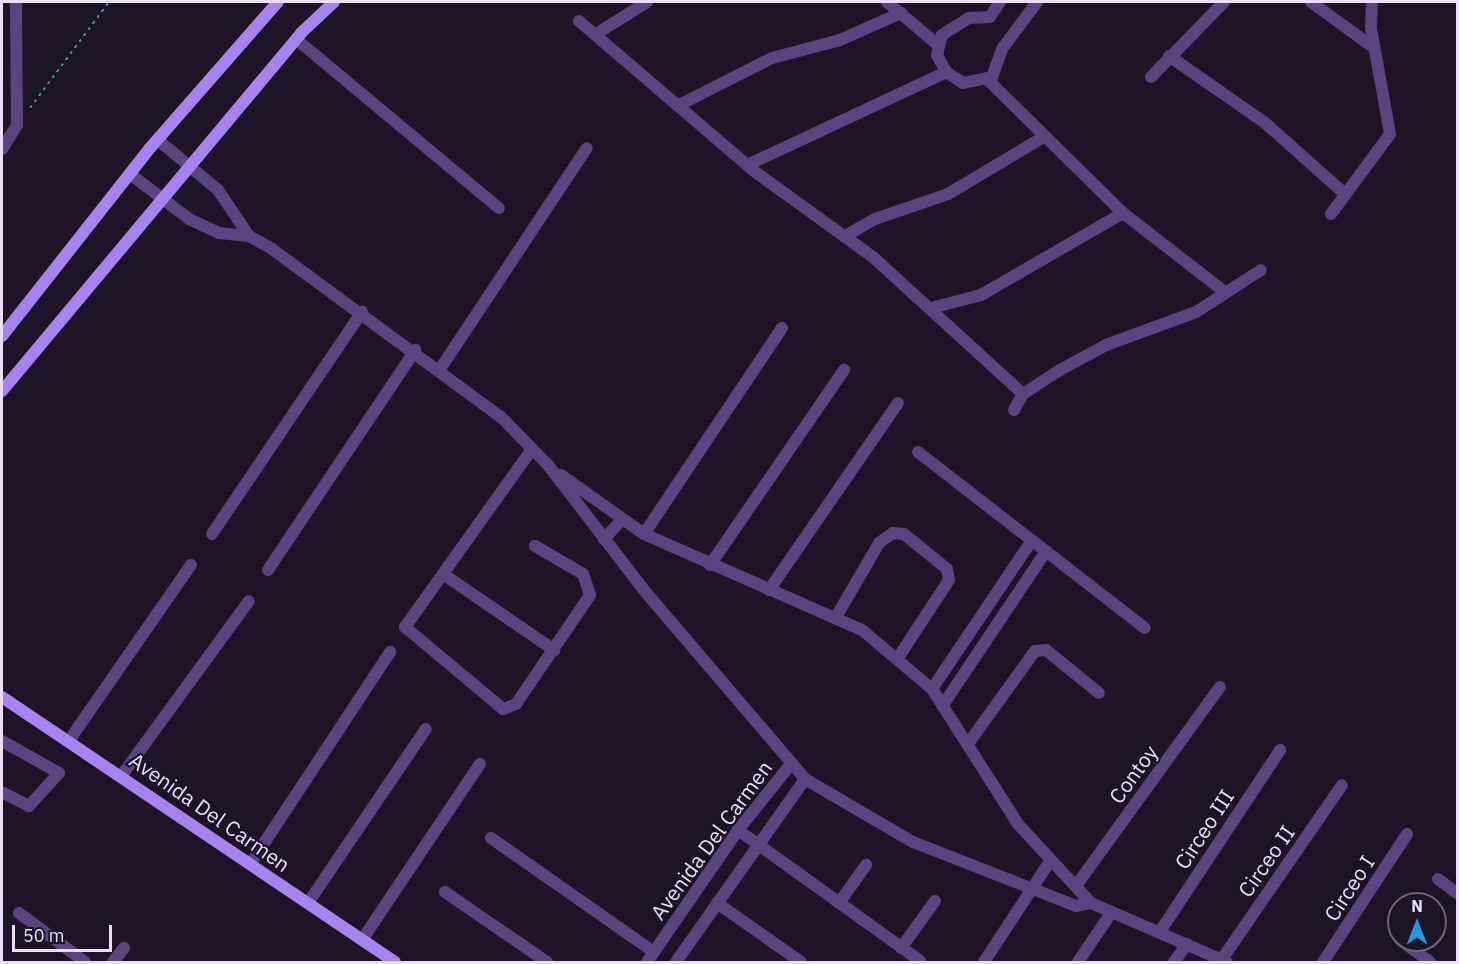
<!DOCTYPE html>
<html>
<head>
<meta charset="utf-8">
<style>
	body { margin:0 }
	#map { position:relative; width:1459px; height:964px; overflow:hidden; background:#1d1428; font-family:"IBM Plex Sans",sans-serif }
	div>[style] { position:absolute }
	.path>* { height:2px; margin-top:-1px; transform-origin:0; background:repeating-linear-gradient(90deg,#4192ac 0 3px,transparent 0 7.5px) }
	.street>* { height:12px; margin:-6px; padding:0 6px; transform-origin:6px; border-radius:6px; background:#594580 }
	.secondary>* { height:12px; margin:-6px; padding:0 6px; transform-origin:6px; border-radius:6px; background:#a683ee }
	span { translate:-50% -50%; white-space:nowrap; text-align:center; line-height:1.15; -webkit-text-stroke:4.5px #1d1428; paint-order:stroke }
	.street-label { font-size:21px; color:#eadffb }
	.frame { position:absolute; inset:0; border:3px solid #eadffb; pointer-events:none }
	.north { position:absolute; left:1387px; top:892px; width:60px; height:60px; box-sizing:border-box; background:#1d1428; border:2px solid #6f657c; border-radius:50%; rotate:0deg; font-size:16px; font-weight:700; line-height:24px; text-align:center; color:#eadffb }
	.north::after { content:''; display:block; margin:auto; width:21px; height:27px; background:#2595e1; clip-path:polygon(50% 0,100% 100%,50% 72%,0 100%) }
	.scale { position:absolute; left:12px; top:925px; width:100px; height:27px; box-sizing:border-box; border:3px solid #eadffb; border-top:0; padding-left:8px; font-size:18px; line-height:21px; white-space:nowrap; color:#eadffb; -webkit-text-stroke:4px #1d1428; paint-order:stroke }
</style>
</head>
<body>
<div id="map">
	<div class="path">
		<div style="left:30px;top:108px;width:132px;rotate:-53.3deg"></div>
	</div>
	<div class="street">
		<div style="left:887px;top:2px;width:67px;rotate:40.1deg"></div>
		<div style="left:1000px;top:2px;width:18px;rotate:124deg"></div>
		<div style="left:990px;top:17px;width:21px;rotate:177deg"></div>
		<div style="left:969px;top:18px;width:32px;rotate:148deg"></div>
		<div style="left:942px;top:35px;width:21px;rotate:104deg"></div>
		<div style="left:937px;top:55px;width:19px;rotate:62deg"></div>
		<div style="left:946px;top:72px;width:20px;rotate:33deg"></div>
		<div style="left:963px;top:83px;width:30px;rotate:-12deg"></div>
		<div style="left:992px;top:77px;width:30px;rotate:-70deg"></div>
		<div style="left:1002px;top:49px;width:59px;rotate:-53.3deg"></div>
		<div style="left:1311px;top:2px;width:78px;rotate:36.1deg"></div>
		<div style="left:579px;top:21px;width:230px;rotate:40.6deg"></div>
		<div style="left:754px;top:171px;width:147px;rotate:35.9deg"></div>
		<div style="left:873px;top:257px;width:203px;rotate:42.4deg"></div>
		<div style="left:596px;top:34px;width:60px;rotate:-32.1deg"></div>
		<div style="left:296px;top:39px;width:264px;rotate:39.8deg"></div>
		<div style="left:1169px;top:56px;width:116px;rotate:34.8deg"></div>
		<div style="left:1264px;top:122px;width:108px;rotate:41.6deg"></div>
		<div style="left:1151px;top:77px;width:105px;rotate:-45.8deg"></div>
		<div style="left:987px;top:79px;width:191px;rotate:44.6deg"></div>
		<div style="left:1123px;top:213px;width:130px;rotate:37.8deg"></div>
		<div style="left:681px;top:104px;width:102px;rotate:-26.8deg"></div>
		<div style="left:772px;top:58px;width:70px;rotate:-14.8deg"></div>
		<div style="left:840px;top:40px;width:67px;rotate:-23.9deg"></div>
		<div style="left:158px;top:140px;width:78px;rotate:39.8deg"></div>
		<div style="left:218px;top:190px;width:55px;rotate:56deg"></div>
		<div style="left:2px;top:149px;width:28px;rotate:-58deg"></div>
		<div style="left:17px;top:125px;width:123px;rotate:-90.5deg"></div>
		<div style="left:747px;top:165px;width:220px;rotate:-25deg"></div>
		<div style="left:130px;top:174px;width:74px;rotate:37.3deg"></div>
		<div style="left:189px;top:219px;width:33px;rotate:25deg"></div>
		<div style="left:219px;top:233px;width:30px;rotate:6deg"></div>
		<div style="left:249px;top:236px;width:26px;rotate:29deg"></div>
		<div style="left:272px;top:249px;width:284px;rotate:36.3deg"></div>
		<div style="left:501px;top:417px;width:67px;rotate:45.6deg"></div>
		<div style="left:548px;top:465px;width:156px;rotate:52.5deg"></div>
		<div style="left:643px;top:589px;width:250px;rotate:49.5deg"></div>
		<div style="left:805px;top:779px;width:125px;rotate:30.3deg"></div>
		<div style="left:913px;top:842px;width:175px;rotate:21.4deg"></div>
		<div style="left:1076px;top:906px;width:15px;rotate:-11deg"></div>
		<div style="left:1331px;top:214px;width:99px;rotate:-53.6deg"></div>
		<div style="left:1390px;top:134px;width:108px;rotate:-100.2deg"></div>
		<div style="left:1371px;top:28px;width:26px;rotate:-88deg"></div>
		<div style="left:847px;top:235px;width:32px;rotate:-30deg"></div>
		<div style="left:875px;top:219px;width:77px;rotate:-18.9deg"></div>
		<div style="left:948px;top:194px;width:109px;rotate:-30.8deg"></div>
		<div style="left:931px;top:308px;width:52px;rotate:-14.6deg"></div>
		<div style="left:981px;top:295px;width:164px;rotate:-30deg"></div>
		<div style="left:440px;top:369px;width:265px;rotate:-56.4deg"></div>
		<div style="left:1014px;top:410px;width:18px;rotate:-61deg"></div>
		<div style="left:1023px;top:394px;width:44px;rotate:-33deg"></div>
		<div style="left:1060px;top:370px;width:52px;rotate:-28.5deg"></div>
		<div style="left:1106px;top:345px;width:96px;rotate:-20.1deg"></div>
		<div style="left:1196px;top:312px;width:77px;rotate:-32.9deg"></div>
		<div style="left:532px;top:449px;width:219px;rotate:125.5deg"></div>
		<div style="left:405px;top:627px;width:128px;rotate:39.9deg"></div>
		<div style="left:503px;top:709px;width:14px;rotate:-21deg"></div>
		<div style="left:516px;top:704px;width:132px;rotate:-55.8deg"></div>
		<div style="left:590px;top:595px;width:22px;rotate:-108deg"></div>
		<div style="left:583px;top:574px;width:56px;rotate:-149.7deg"></div>
		<div style="left:918px;top:452px;width:287px;rotate:37.8deg"></div>
		<div style="left:561px;top:475px;width:102px;rotate:35.4deg"></div>
		<div style="left:644px;top:534px;width:238px;rotate:23.8deg"></div>
		<div style="left:862px;top:630px;width:92px;rotate:40.1deg"></div>
		<div style="left:932px;top:689px;width:160px;rotate:57.5deg"></div>
		<div style="left:1018px;top:824px;width:108px;rotate:47.3deg"></div>
		<div style="left:1091px;top:903px;width:148px;rotate:23.5deg"></div>
		<div style="left:212px;top:534px;width:268px;rotate:-56deg"></div>
		<div style="left:644px;top:534px;width:248px;rotate:-56.2deg"></div>
		<div style="left:604px;top:539px;width:26px;rotate:-47deg"></div>
		<div style="left:710px;top:565px;width:237px;rotate:-55.5deg"></div>
		<div style="left:268px;top:570px;width:265px;rotate:-56.2deg"></div>
		<div style="left:443px;top:574px;width:135px;rotate:34.4deg"></div>
		<div style="left:769px;top:590px;width:227px;rotate:-55.4deg"></div>
		<div style="left:836px;top:617px;width:86px;rotate:-59.8deg"></div>
		<div style="left:879px;top:543px;width:17px;rotate:-36deg"></div>
		<div style="left:893px;top:533px;width:11px;rotate:5deg"></div>
		<div style="left:904px;top:534px;width:55px;rotate:39.1deg"></div>
		<div style="left:947px;top:569px;width:11px;rotate:80deg"></div>
		<div style="left:949px;top:580px;width:93px;rotate:123.2deg"></div>
		<div style="left:932px;top:689px;width:179px;rotate:-56.1deg"></div>
		<div style="left:943px;top:705px;width:185px;rotate:-56.2deg"></div>
		<div style="left:70px;top:739px;width:212px;rotate:-55.2deg"></div>
		<div style="left:2px;top:741px;width:65px;rotate:29.3deg"></div>
		<div style="left:59px;top:773px;width:45px;rotate:132.3deg"></div>
		<div style="left:29px;top:806px;width:30px;rotate:-153deg"></div>
		<div style="left:970px;top:741px;width:111px;rotate:-54.2deg"></div>
		<div style="left:1035px;top:651px;width:11px;rotate:-5deg"></div>
		<div style="left:1046px;top:650px;width:68px;rotate:39.1deg"></div>
		<div style="left:122px;top:775px;width:215px;rotate:-53.9deg"></div>
		<div style="left:738px;top:830px;width:224px;rotate:35.7deg"></div>
		<div style="left:491px;top:838px;width:199px;rotate:35deg"></div>
		<div style="left:251px;top:863px;width:253px;rotate:-56.6deg"></div>
		<div style="left:1438px;top:879px;width:25px;rotate:37deg"></div>
		<div style="left:1078px;top:883px;width:242px;rotate:-54.1deg"></div>
		<div style="left:445px;top:892px;width:124px;rotate:34.5deg"></div>
		<div style="left:308px;top:903px;width:210px;rotate:-55.9deg"></div>
		<div style="left:717px;top:903px;width:103px;rotate:35.1deg"></div>
		<div style="left:839px;top:903px;width:47px;rotate:-54.6deg"></div>
		<div style="left:19px;top:913px;width:82px;rotate:36.6deg"></div>
		<div style="left:1161px;top:930px;width:216px;rotate:-56.5deg"></div>
		<div style="left:362px;top:940px;width:212px;rotate:-56.2deg"></div>
		<div style="left:1400px;top:940px;width:37px;rotate:36deg"></div>
		<div style="left:901px;top:948px;width:58px;rotate:-54.1deg"></div>
		<div style="left:1222px;top:959px;width:211px;rotate:-55.4deg"></div>
		<div style="left:113px;top:962px;width:18px;rotate:-52deg"></div>
		<div style="left:647px;top:962px;width:160px;rotate:-55.4deg"></div>
		<div style="left:738px;top:830px;width:83px;rotate:-51.3deg"></div>
		<div style="left:676px;top:962px;width:224px;rotate:-54.8deg"></div>
		<div style="left:984px;top:962px;width:121px;rotate:-56.8deg"></div>
		<div style="left:1078px;top:962px;width:59px;rotate:-56deg"></div>
		<div style="left:1174px;top:962px;width:22px;rotate:-54deg"></div>
		<div style="left:1323px;top:962px;width:153px;rotate:-56.7deg"></div>
	</div>
	<div class="secondary">
		<div style="left:2px;top:336px;width:239px;rotate:-51.8deg"></div>
		<div style="left:150px;top:148px;width:194px;rotate:-48.8deg"></div>
		<div style="left:2px;top:391px;width:466px;rotate:-50.1deg"></div>
		<div style="left:301px;top:33px;width:45px;rotate:-43.2deg"></div>
		<div style="left:2px;top:697px;width:474px;rotate:34deg"></div>
	</div>
	<div class="street-label">
		<span style="left:1133px;top:774px;rotate:-54deg">Contoy</span>
		<span style="left:210px;top:812px;rotate:35deg">Avenida Del Carmen</span>
		<span style="left:1204px;top:829px;rotate:-57deg">Circeo III</span>
		<span style="left:711px;top:840px;rotate:-54deg">Avenida Del Carmen</span>
		<span style="left:1266px;top:861px;rotate:-55deg">Circeo II</span>
		<span style="left:1349px;top:888px;rotate:-57deg">Circeo I</span>
	</div>
	<div class="frame"></div>
	<div class="north">N</div>
	<div class="scale">50 m</div>
</div>
</body>
</html>
